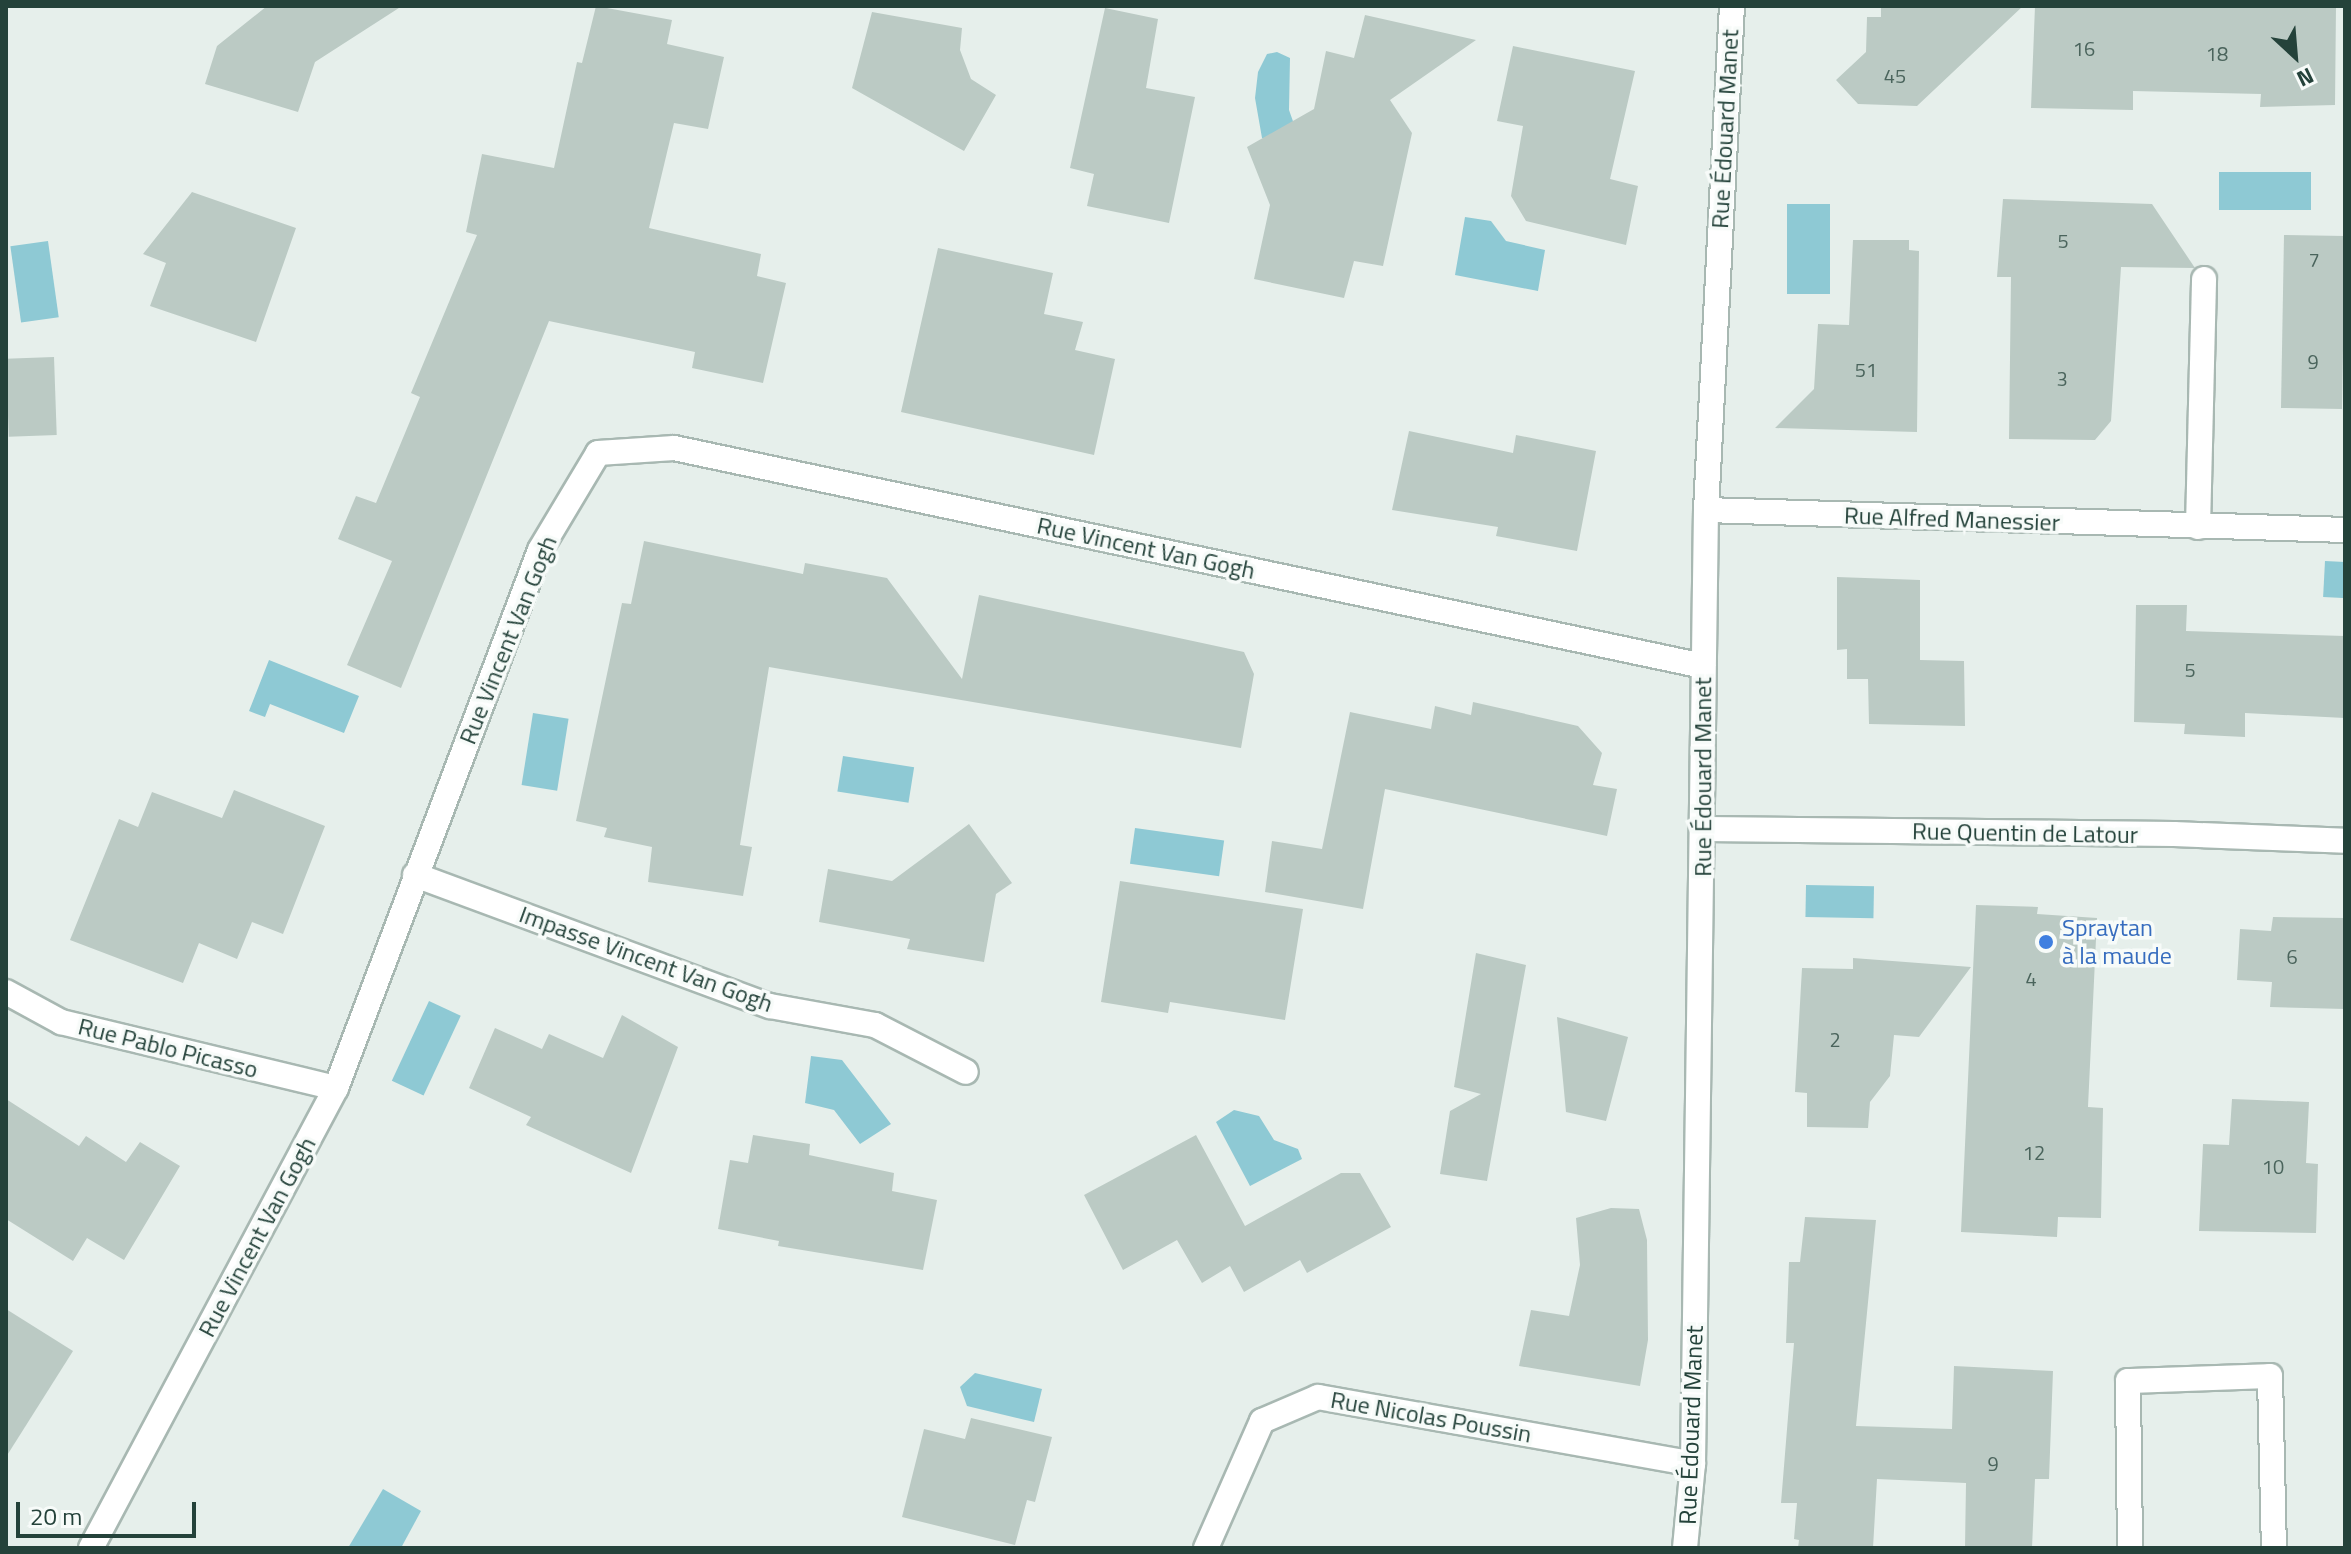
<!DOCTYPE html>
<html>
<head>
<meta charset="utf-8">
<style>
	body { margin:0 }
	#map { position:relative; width:2351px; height:1554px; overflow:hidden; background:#e6efeb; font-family:"Titillium Web",sans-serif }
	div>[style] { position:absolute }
	.water>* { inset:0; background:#8ec9d4; transform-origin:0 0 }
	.building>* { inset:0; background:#bbcac4; transform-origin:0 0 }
	.roads { filter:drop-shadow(2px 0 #a8b8b2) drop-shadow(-2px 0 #a8b8b2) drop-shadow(0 2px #a8b8b2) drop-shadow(0 -2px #a8b8b2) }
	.street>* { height:24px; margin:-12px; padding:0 12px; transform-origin:12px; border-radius:12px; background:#fff }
	.dots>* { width:22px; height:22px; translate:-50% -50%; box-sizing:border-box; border:4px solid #f7fbf9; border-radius:50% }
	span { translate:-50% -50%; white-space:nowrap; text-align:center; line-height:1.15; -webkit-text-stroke:7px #f7fbf9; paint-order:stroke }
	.number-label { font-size:20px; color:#4a645c }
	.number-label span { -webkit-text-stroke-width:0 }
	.street-label { font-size:24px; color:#24423a }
	.shop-label { font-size:24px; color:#366cbe }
	.left { translate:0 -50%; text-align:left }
	.frame { position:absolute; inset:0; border:8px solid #24423a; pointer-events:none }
	.north { position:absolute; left:2255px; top:16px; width:80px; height:80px; -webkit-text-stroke:6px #f7fbf9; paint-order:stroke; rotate:154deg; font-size:22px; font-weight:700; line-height:32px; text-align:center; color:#24423a }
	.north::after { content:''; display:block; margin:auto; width:28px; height:36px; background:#24423a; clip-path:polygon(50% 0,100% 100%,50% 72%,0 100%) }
	.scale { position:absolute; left:16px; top:1502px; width:180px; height:36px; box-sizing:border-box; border:4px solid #24423a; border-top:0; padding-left:10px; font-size:24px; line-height:28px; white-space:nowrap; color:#24423a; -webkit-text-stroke:6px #f7fbf9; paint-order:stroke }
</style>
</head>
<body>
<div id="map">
	<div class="water">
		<div style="clip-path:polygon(1277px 52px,1290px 58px,1289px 110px,1300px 141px,1262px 138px,1255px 98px,1258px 72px,1267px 54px)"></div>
		<div style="left:2219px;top:172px;width:92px;height:38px"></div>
		<div style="left:1787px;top:204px;width:43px;height:90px"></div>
		<div style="clip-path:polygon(1465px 217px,1491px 221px,1506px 241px,1545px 250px,1538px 291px,1455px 275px)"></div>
		<div style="left:48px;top:241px;width:77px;height:38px;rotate:82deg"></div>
		<div style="left:2325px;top:561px;width:20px;height:36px;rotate:3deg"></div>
		<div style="clip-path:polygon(269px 660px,359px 696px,344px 733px,270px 704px,265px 717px,249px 711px)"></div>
		<div style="left:533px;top:713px;width:36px;height:73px;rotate:9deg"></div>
		<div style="left:843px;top:756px;width:72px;height:36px;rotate:9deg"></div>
		<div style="left:1135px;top:828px;width:90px;height:36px;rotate:8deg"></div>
		<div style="left:1806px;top:885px;width:68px;height:32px;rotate:1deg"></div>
		<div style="left:429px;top:1001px;width:35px;height:88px;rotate:25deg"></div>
		<div style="clip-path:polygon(811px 1056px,842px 1060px,891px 1124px,860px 1144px,834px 1110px,805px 1103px)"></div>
		<div style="clip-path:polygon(1234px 1110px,1259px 1116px,1274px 1140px,1298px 1149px,1302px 1159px,1250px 1186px,1216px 1122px)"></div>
		<div style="clip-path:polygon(975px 1373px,1042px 1389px,1034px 1422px,967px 1406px,960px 1387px)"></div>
		<div style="clip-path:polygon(383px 1489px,421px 1511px,401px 1548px,348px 1548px)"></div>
	</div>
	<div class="building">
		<div style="clip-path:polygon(267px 6px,402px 6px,315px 62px,298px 112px,205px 84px,217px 46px)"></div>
		<div style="clip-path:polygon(596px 6px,672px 20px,667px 44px,724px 57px,708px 129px,674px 123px,649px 228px,761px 254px,757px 276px,786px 283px,763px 383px,692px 368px,695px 352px,549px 321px,401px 688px,347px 665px,392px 561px,338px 539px,356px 496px,376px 503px,420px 397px,411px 393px,477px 235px,466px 232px,482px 154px,554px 168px,577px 62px,582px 63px)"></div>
		<div style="clip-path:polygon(1881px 6px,2023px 6px,1917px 106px,1858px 104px,1836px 80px,1866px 52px,1867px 17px,1881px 17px)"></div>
		<div style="clip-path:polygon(2035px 6px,2336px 6px,2335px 105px,2260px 107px,2261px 94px,2133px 91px,2133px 110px,2031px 108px)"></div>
		<div style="clip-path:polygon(1105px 8px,1158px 19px,1146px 88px,1195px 97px,1169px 223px,1087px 206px,1094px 174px,1070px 168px)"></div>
		<div style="clip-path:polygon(872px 12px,962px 28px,960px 50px,971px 79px,996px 95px,964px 151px,852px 88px)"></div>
		<div style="clip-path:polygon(1365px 15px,1476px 40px,1390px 100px,1412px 133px,1383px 266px,1354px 261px,1344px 298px,1254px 279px,1270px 205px,1247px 147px,1314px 109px,1326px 51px,1354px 58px)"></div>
		<div style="clip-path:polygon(1513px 46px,1635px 71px,1610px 179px,1638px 186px,1626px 245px,1526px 221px,1511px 196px,1523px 126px,1497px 121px)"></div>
		<div style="clip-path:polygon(192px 192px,296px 228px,256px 342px,150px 306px,166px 263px,143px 254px)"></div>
		<div style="clip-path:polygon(2003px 199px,2152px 204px,2195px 268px,2121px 267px,2111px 421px,2095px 440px,2009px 439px,2011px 277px,1997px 277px)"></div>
		<div style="left:2284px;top:235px;width:61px;height:173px;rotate:1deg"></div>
		<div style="clip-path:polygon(1853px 240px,1909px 240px,1909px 250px,1919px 251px,1917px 432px,1775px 428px,1814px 389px,1818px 324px,1849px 325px)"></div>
		<div style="clip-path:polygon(938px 248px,1053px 273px,1044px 314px,1083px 322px,1075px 350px,1115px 359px,1094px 455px,901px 412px)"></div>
		<div style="left:54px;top:357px;width:78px;height:48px;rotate:88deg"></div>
		<div style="clip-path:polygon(1409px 431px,1513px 453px,1516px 435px,1596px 451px,1577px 551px,1496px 536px,1498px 527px,1392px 510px)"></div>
		<div style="clip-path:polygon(644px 541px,803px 574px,805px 563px,887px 578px,962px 679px,979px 595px,1244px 652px,1254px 674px,1241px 748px,769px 667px,740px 845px,752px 847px,743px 896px,648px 882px,652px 847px,604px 837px,607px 828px,576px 821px,622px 603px,631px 604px)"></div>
		<div style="clip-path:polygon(1837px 577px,1920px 580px,1920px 660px,1964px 661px,1965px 726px,1869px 724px,1868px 679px,1847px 679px,1847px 649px,1837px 650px)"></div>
		<div style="clip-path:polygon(2136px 605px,2187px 605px,2186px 631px,2345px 636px,2345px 718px,2245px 713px,2245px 737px,2184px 734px,2185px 724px,2134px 722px)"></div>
		<div style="clip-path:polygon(1473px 702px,1578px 726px,1602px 753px,1593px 785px,1617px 789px,1607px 836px,1385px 789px,1363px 909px,1265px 892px,1272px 841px,1322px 849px,1350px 712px,1431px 729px,1435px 706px,1471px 715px)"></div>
		<div style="clip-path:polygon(234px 790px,325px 826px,283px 934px,252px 922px,237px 959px,199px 943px,183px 983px,70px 940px,119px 819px,138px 827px,152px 792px,222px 818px)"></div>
		<div style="clip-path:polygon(969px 824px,1012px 883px,996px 894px,984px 962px,907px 949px,910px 939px,819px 922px,828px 869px,892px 881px)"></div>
		<div style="clip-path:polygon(1120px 881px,1303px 909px,1285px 1020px,1170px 1002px,1168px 1013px,1101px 1002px)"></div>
		<div style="clip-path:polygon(1976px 905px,2038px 907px,2037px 914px,2097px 918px,2088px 1107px,2103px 1108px,2101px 1218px,2058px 1217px,2057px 1237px,1961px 1232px)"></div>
		<div style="clip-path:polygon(2273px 917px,2345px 918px,2345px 1009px,2270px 1007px,2272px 982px,2237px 980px,2240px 929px,2271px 931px)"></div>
		<div style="clip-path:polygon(1476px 953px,1526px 965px,1487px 1181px,1440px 1174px,1450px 1111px,1481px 1094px,1454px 1087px)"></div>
		<div style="clip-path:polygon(1853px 958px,1971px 967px,1919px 1037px,1894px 1035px,1890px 1076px,1870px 1102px,1868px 1128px,1807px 1127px,1807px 1093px,1795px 1092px,1802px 968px,1853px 969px)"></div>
		<div style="clip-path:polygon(622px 1015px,678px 1047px,631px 1173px,526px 1125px,531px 1117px,469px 1088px,495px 1028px,542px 1049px,549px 1034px,603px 1058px)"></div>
		<div style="clip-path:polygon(1557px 1017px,1628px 1037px,1606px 1121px,1566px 1112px)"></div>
		<div style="clip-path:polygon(6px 1099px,79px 1146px,86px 1136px,126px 1162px,140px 1142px,180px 1166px,124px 1260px,87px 1238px,73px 1261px,6px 1219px)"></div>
		<div style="clip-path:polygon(2232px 1099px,2309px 1102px,2306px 1163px,2318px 1164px,2316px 1233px,2199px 1231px,2203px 1144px,2229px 1145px)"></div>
		<div style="clip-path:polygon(753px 1135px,810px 1144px,809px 1155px,894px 1173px,892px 1191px,937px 1200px,923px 1270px,778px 1246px,779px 1241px,718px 1229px,730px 1160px,748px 1163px)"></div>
		<div style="clip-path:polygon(1196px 1135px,1245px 1226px,1341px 1173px,1360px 1173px,1391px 1227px,1307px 1273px,1300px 1260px,1244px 1292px,1230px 1266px,1202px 1283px,1177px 1240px,1123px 1270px,1084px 1195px)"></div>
		<div style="clip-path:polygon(1611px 1208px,1639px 1209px,1647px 1240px,1648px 1340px,1640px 1386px,1519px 1366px,1531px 1310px,1569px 1316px,1580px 1265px,1576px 1218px)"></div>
		<div style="clip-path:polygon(1805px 1217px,1876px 1220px,1856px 1426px,1952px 1429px,1954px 1366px,2053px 1371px,2049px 1479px,2035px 1479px,2032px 1548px,1965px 1548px,1966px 1483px,1877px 1479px,1873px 1548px,1798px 1548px,1799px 1540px,1794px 1539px,1797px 1503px,1781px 1503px,1794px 1343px,1786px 1343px,1789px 1262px,1800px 1262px)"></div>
		<div style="clip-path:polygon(6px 1309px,73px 1351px,6px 1457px)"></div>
		<div style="clip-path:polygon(971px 1418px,1052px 1437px,1035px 1502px,1027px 1500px,1015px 1545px,902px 1517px,924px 1429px,965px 1439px)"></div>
	</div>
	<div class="roads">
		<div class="street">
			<div style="left:1706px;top:510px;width:639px;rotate:1.79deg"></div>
			<div style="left:2198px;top:527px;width:248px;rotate:-88.6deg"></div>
			<div style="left:1705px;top:829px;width:469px;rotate:0.6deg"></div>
			<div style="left:2174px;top:834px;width:171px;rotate:2.3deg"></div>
			<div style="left:415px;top:875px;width:378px;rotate:20.3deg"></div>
			<div style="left:770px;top:1006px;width:107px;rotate:10.3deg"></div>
			<div style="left:875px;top:1025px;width:102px;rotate:27.3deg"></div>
			<div style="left:6px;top:992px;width:63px;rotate:28.6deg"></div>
			<div style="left:61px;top:1022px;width:283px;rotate:13.5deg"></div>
			<div style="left:91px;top:1548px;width:521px;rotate:-61.96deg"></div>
			<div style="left:336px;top:1088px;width:575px;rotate:-69.23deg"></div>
			<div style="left:540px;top:550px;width:113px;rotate:-59.1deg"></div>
			<div style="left:598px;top:453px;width:76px;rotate:-3.8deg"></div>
			<div style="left:674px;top:448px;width:1052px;rotate:11.96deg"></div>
			<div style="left:1206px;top:1548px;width:139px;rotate:-66.2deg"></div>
			<div style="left:1262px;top:1421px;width:61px;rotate:-23.2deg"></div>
			<div style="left:1318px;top:1397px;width:381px;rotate:10.1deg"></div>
			<div style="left:1685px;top:1548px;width:84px;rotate:-84.6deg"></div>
			<div style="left:1693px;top:1464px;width:954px;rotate:-89.22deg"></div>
			<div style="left:1706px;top:510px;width:505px;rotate:-87.05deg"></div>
			<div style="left:2130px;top:1548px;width:167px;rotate:-90.7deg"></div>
			<div style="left:2128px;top:1381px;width:142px;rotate:-2deg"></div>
			<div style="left:2270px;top:1376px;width:172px;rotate:88.7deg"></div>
		</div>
	</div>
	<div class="dots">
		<div style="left:2046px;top:942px;background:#3f7fe0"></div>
	</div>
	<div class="number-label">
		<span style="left:2084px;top:48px">16</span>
		<span style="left:2217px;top:53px">18</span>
		<span style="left:1895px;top:75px">45</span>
		<span style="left:2063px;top:240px">5</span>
		<span style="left:2314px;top:259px">7</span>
		<span style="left:2313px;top:361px">9</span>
		<span style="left:1866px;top:369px">51</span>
		<span style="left:2062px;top:378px">3</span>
		<span style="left:2190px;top:669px">5</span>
		<span style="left:2292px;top:956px">6</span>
		<span style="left:2031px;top:978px">4</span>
		<span style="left:1835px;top:1039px">2</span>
		<span style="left:2034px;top:1152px">12</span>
		<span style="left:2273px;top:1166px">10</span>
		<span style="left:1993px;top:1463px">9</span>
	</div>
	<div class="street-label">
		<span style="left:1725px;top:129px;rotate:-87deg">Rue Édouard Manet</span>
		<span style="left:1952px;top:519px;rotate:2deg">Rue Alfred Manessier</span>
		<span style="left:1146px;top:548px;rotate:12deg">Rue Vincent Van Gogh</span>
		<span style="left:508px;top:640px;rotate:-68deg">Rue Vincent Van Gogh</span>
		<span style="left:1703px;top:777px;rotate:-90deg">Rue Édouard Manet</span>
		<span style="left:2025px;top:833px;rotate:1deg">Rue Quentin de Latour</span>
		<span style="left:646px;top:959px;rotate:20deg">Impasse Vincent Van Gogh</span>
		<span style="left:168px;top:1048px;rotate:14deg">Rue Pablo Picasso</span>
		<span style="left:257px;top:1237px;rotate:-62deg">Rue Vincent Van Gogh</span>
		<span style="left:1431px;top:1417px;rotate:10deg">Rue Nicolas Poussin</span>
		<span style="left:1691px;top:1425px;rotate:-88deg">Rue Édouard Manet</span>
	</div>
	<div class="shop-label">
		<span class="left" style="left:2062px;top:942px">Spraytan<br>à la maude</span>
	</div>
	<div class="frame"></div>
	<div class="north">N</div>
	<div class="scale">20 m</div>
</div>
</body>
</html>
